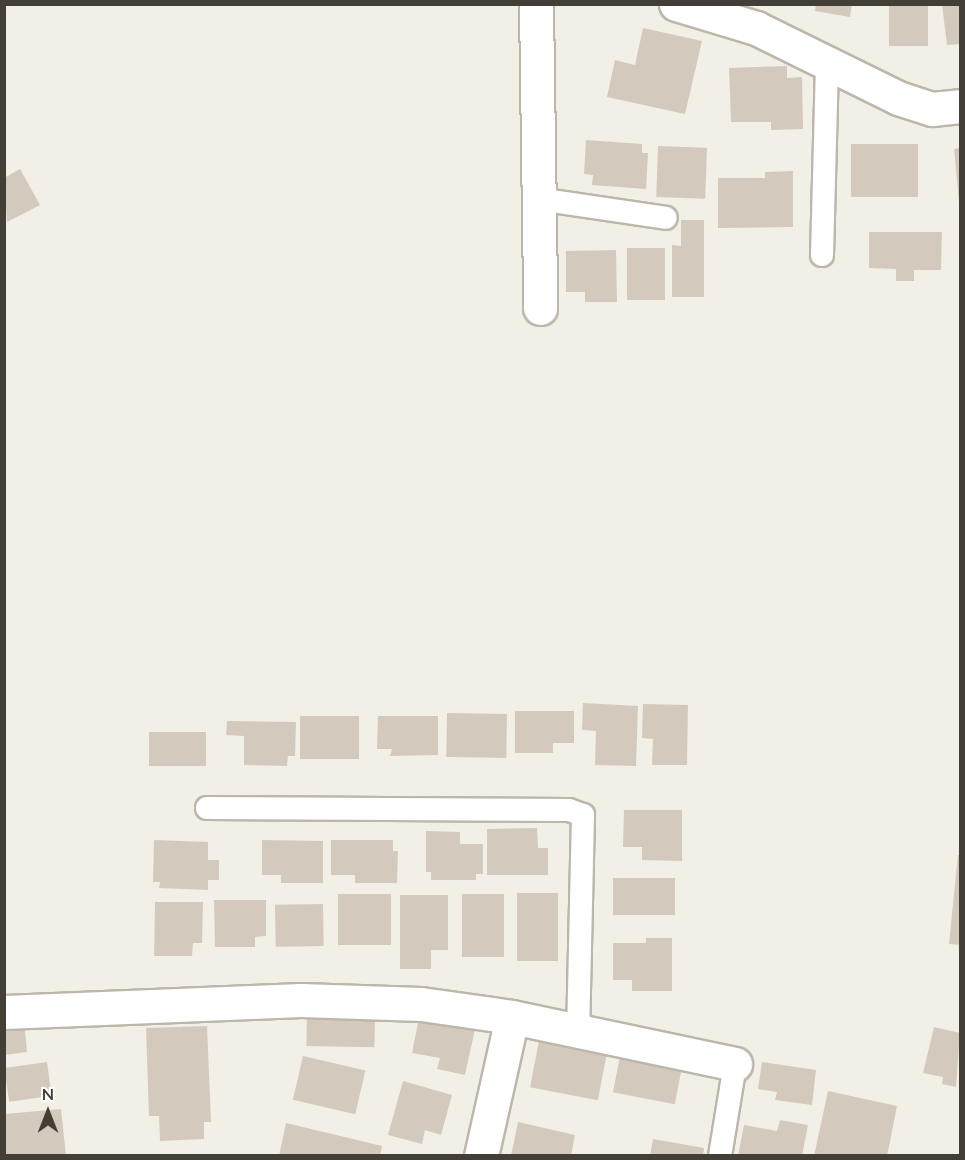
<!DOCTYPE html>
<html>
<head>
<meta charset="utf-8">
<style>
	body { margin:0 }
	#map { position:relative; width:965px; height:1160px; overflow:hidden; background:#f2efe7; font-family:Lato,sans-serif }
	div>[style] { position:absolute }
	.building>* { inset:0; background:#d3cabd; transform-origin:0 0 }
	.roads { filter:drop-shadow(2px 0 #bdb6aa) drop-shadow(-2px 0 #bdb6aa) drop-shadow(0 2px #bdb6aa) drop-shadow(0 -2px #bdb6aa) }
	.lane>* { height:22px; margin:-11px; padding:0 11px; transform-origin:11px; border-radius:11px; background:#fff }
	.street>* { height:33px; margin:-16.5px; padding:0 16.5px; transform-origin:16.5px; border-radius:16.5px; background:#fff }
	span { translate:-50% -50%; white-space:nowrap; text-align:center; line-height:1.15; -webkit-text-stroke:6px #fff; paint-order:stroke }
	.frame { position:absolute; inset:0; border:6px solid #443f36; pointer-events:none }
	.north { position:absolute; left:18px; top:1082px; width:60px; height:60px; -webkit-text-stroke:4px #fff; paint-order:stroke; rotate:0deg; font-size:16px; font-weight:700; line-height:24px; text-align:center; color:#443f36 }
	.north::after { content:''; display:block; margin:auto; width:21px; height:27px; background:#443f36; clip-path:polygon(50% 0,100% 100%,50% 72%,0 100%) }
</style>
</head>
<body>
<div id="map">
	<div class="building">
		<div style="clip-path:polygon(816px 4px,852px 4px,850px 17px,815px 11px)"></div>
		<div style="left:889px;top:4px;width:39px;height:42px"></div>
		<div style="clip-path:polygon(942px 4px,960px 4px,960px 44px,947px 45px)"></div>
		<div style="clip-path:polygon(643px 28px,702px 41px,685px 114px,607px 97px,615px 60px,635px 65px)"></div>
		<div style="clip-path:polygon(787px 66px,787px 78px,802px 77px,803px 129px,771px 130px,771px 122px,731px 122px,729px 68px)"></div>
		<div style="clip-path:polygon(586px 140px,642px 144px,642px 153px,648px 153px,646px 189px,592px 185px,593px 175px,584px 174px)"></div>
		<div style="left:851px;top:144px;width:67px;height:53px"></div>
		<div style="left:658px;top:146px;width:49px;height:51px;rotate:2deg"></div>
		<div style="clip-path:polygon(960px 148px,960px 202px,959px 202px,954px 149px)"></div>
		<div style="clip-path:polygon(20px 169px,40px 205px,7px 222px,4px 178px)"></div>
		<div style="clip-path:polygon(793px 171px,793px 227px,718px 228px,718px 178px,765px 178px,765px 172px)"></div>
		<div style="clip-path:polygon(681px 220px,704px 220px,704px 297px,672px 297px,672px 245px,681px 246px)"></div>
		<div style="clip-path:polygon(869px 232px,942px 232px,941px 270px,914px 270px,914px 281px,896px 281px,896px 269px,869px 268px)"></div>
		<div style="left:627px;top:248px;width:38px;height:52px"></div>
		<div style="clip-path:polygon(616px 250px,617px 302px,585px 302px,585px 292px,566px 292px,566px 251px)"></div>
		<div style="clip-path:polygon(583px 703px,638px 706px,636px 766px,595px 765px,596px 731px,582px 730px)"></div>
		<div style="clip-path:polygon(643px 704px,688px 705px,687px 765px,652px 765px,653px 739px,642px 738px)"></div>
		<div style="clip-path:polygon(515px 711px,574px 711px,574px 743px,553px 743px,553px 753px,515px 753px)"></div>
		<div style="left:447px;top:713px;width:60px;height:44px;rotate:1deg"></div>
		<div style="left:300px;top:716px;width:59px;height:43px"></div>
		<div style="clip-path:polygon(378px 716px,438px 716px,438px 755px,390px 756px,392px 749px,377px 749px)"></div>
		<div style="clip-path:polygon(227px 721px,296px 722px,295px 756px,288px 756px,287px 766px,244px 765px,244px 736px,226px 735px)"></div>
		<div style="left:149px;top:732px;width:57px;height:34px"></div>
		<div style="clip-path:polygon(624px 810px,682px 810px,682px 861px,642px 860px,642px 847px,623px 847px)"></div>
		<div style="clip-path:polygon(537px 828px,538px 848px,548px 848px,548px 875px,487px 875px,487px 829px)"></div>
		<div style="clip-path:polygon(426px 831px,460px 832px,460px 844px,483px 844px,483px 874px,476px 874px,476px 880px,431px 880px,431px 872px,426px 872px)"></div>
		<div style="clip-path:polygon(154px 840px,208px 842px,208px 860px,219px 860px,219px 880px,208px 880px,208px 890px,159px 888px,160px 882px,153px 882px)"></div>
		<div style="clip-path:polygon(262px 840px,323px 841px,323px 883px,281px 883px,281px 875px,262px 875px)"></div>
		<div style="clip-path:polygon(331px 840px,393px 840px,393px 851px,398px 851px,397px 883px,355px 883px,355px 875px,331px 875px)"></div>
		<div style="clip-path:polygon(958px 855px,960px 855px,960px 945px,949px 944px)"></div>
		<div style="left:613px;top:878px;width:62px;height:37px"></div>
		<div style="left:517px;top:893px;width:41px;height:68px"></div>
		<div style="left:338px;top:894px;width:53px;height:51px"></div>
		<div style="left:462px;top:894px;width:42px;height:63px"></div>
		<div style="clip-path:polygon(400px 895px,448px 895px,448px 950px,431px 950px,431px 969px,400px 969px)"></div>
		<div style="clip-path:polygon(214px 900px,266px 900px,266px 936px,255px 937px,255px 947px,215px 947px)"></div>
		<div style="clip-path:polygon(155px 902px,203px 902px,202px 943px,193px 943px,192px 956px,154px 956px)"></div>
		<div style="left:323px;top:904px;width:42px;height:48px;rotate:89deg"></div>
		<div style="clip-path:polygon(646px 938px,672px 938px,672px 991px,632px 991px,632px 980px,613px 980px,613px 943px,646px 943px)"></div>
		<div style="left:307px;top:1012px;width:68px;height:34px;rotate:1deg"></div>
		<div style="clip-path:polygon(419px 1018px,475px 1029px,465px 1075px,437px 1069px,440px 1058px,412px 1053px)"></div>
		<div style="clip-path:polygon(24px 1021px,27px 1052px,4px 1055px,4px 1024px)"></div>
		<div style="clip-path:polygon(207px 1026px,211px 1122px,204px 1122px,204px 1139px,160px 1141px,159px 1116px,149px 1116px,146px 1028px)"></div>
		<div style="clip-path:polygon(934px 1027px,960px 1033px,956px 1087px,942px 1084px,943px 1077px,923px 1073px)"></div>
		<div style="left:539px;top:1041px;width:69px;height:47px;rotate:11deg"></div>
		<div style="left:621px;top:1051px;width:63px;height:42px;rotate:11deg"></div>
		<div style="left:303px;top:1056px;width:64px;height:45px;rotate:13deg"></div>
		<div style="left:47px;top:1062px;width:34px;height:43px;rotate:82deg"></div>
		<div style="clip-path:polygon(762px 1062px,816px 1070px,812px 1105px,775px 1100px,777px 1092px,758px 1089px)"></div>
		<div style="clip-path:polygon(403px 1081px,452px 1095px,441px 1135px,425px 1130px,422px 1144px,388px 1135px)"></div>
		<div style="clip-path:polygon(828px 1091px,897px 1106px,887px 1156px,814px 1156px)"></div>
		<div style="clip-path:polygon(61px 1109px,66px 1156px,4px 1156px,5px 1114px)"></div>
		<div style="clip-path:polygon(780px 1120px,808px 1125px,802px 1156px,738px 1156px,744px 1125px,777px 1131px)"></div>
		<div style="clip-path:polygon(518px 1122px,575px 1135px,571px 1156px,511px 1156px)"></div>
		<div style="clip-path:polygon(286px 1123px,382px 1146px,380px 1156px,279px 1156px)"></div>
		<div style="clip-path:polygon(653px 1139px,704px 1148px,703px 1156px,650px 1156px)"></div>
	</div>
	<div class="roads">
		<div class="lane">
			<div style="left:538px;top:199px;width:129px;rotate:8.4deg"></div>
			<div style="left:822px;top:255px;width:195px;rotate:-88.5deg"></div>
			<div style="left:207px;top:808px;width:362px;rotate:0.3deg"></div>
			<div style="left:569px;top:810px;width:15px;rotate:20deg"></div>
			<div style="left:583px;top:815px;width:216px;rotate:91.3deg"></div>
			<div style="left:720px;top:1156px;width:93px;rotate:-80.7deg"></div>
		</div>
		<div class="street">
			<div style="left:536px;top:4px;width:304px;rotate:89.2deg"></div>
			<div style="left:676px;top:4px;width:84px;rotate:16.7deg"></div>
			<div style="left:756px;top:28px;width:158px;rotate:26.2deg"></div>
			<div style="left:898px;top:98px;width:36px;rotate:18deg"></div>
			<div style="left:932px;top:109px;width:28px;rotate:-6deg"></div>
			<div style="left:4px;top:1012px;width:297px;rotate:-2.3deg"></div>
			<div style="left:301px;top:1000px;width:120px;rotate:1.9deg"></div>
			<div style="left:421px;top:1004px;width:92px;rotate:8.1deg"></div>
			<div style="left:481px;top:1156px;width:142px;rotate:-77.4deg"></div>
			<div style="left:512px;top:1017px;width:228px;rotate:11.9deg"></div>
		</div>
	</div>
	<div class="frame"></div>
	<div class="north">N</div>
</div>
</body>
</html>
